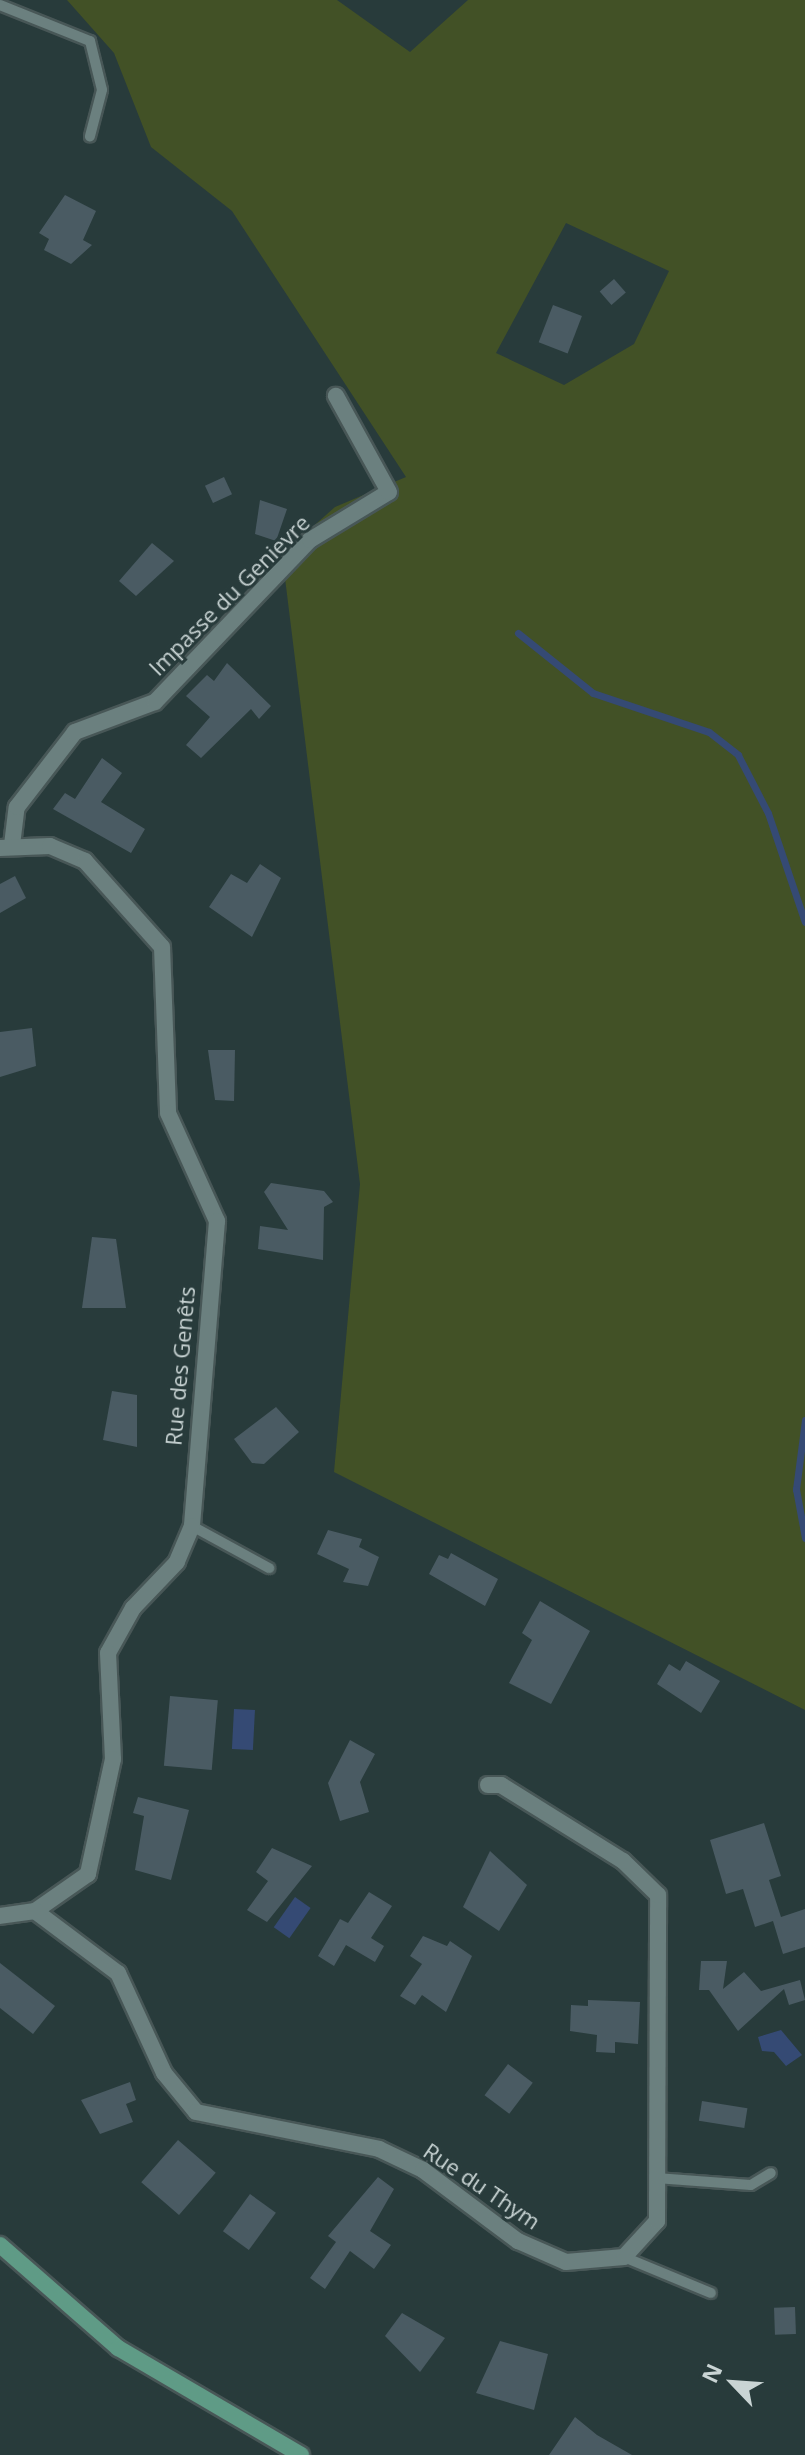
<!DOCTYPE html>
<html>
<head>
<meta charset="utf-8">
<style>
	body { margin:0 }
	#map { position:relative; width:805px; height:2455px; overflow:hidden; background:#283b3b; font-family:"Open Sans",sans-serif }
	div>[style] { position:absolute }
	.green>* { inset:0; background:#425126 }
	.water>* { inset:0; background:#354a74; transform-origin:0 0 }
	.stream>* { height:7px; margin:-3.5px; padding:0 3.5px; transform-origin:3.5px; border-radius:3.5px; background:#354a74 }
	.building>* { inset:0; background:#4a5b63; transform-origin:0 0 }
	.roads { filter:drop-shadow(2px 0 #485757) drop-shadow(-2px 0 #485757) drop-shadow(0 2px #485757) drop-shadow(0 -2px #485757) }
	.lane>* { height:10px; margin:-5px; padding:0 5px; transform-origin:5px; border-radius:5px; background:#6b807f }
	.street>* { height:16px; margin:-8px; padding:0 8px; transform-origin:8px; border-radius:8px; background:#6b807f }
	.secondary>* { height:16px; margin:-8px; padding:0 8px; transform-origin:8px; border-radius:8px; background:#5f9b86 }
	span { translate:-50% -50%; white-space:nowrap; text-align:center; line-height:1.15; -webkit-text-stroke:6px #283b3b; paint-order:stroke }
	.street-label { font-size:22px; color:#c9d4d4 }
	.north { position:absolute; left:693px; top:2343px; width:80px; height:80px; -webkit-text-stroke:6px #283b3b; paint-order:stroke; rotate:295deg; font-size:22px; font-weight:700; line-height:32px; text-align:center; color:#c9d4d4 }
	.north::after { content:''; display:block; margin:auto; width:28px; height:36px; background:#c9d4d4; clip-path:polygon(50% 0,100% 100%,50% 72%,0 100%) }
</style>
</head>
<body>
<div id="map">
	<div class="green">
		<div style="clip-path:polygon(evenodd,67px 0,337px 0,410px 52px,468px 0,805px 0,805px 1710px,334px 1472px,360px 1184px,282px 554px,335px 507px,406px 477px,232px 211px,151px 147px,114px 53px,67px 0,566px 223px,669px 271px,634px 344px,564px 385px,496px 353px,566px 223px)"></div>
	</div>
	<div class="water">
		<div style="left:234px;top:1709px;width:21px;height:40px;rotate:3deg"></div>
		<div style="left:295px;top:1897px;width:19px;height:37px;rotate:35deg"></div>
		<div style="clip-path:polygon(781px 2030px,802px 2055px,786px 2066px,774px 2052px,762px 2051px,758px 2037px)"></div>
	</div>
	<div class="stream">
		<div style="left:518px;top:633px;width:96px;rotate:38.7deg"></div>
		<div style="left:593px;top:693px;width:122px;rotate:18.6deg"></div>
		<div style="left:709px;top:732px;width:37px;rotate:38deg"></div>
		<div style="left:738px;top:755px;width:65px;rotate:62.7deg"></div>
		<div style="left:768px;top:813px;width:115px;rotate:71.3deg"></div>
		<div style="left:805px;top:1420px;width:70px;rotate:97.4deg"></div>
		<div style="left:796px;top:1489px;width:50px;rotate:79.6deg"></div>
	</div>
	<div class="building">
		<div style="clip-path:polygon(65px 195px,96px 211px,83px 240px,92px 245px,71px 264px,44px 250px,49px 239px,39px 233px)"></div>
		<div style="left:614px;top:279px;width:18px;height:19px;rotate:49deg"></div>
		<div style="left:553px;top:305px;width:31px;height:40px;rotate:21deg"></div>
		<div style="left:224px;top:477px;width:19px;height:21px;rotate:65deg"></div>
		<div style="clip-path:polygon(260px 500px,287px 509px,276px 541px,255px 534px)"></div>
		<div style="clip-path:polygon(152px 543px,174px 561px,136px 596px,119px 581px)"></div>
		<div style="clip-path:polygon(227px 663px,271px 706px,259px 719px,251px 709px,201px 758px,186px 745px,210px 717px,186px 696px,207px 675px,214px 681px)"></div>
		<div style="clip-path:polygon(102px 758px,122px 773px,101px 802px,145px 829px,131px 853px,53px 809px,65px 793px,75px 799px)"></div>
		<div style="clip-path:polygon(260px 864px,281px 878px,252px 937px,209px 907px,231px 874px,247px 883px)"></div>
		<div style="clip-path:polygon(15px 876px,26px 898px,0 913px,0 884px)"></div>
		<div style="clip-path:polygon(32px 1028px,36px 1066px,0 1077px,0 1032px)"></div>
		<div style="clip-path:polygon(208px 1050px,235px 1050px,234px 1101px,215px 1100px)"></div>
		<div style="clip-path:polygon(271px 1183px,324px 1191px,333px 1202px,324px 1207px,323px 1260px,258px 1249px,260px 1226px,288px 1230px,264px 1192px)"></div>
		<div style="clip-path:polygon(92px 1237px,116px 1239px,126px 1308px,82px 1308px)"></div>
		<div style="clip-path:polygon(112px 1391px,137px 1395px,137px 1447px,103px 1440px)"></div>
		<div style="clip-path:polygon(276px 1407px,299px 1432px,264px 1464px,252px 1463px,234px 1439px)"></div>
		<div style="clip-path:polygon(328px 1530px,362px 1539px,359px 1547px,379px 1557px,368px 1586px,343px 1582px,349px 1569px,317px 1554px)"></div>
		<div style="clip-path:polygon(451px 1553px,498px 1579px,485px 1606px,429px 1574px,439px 1555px,448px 1559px)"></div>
		<div style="clip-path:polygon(540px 1601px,590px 1631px,551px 1704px,509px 1683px,532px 1640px,522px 1633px)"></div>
		<div style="clip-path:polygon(686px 1661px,720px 1681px,701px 1713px,657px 1684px,669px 1664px,680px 1671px)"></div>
		<div style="left:170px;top:1696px;width:48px;height:70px;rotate:5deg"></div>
		<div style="clip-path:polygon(350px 1740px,375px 1754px,360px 1782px,369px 1812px,340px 1821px,328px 1783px)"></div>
		<div style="clip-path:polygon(138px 1797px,189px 1810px,171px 1880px,135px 1870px,144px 1816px,133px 1813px)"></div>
		<div style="clip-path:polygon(764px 1823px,781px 1876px,769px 1880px,781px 1917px,805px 1909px,805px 1947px,783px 1954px,773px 1921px,755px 1927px,743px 1889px,726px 1894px,710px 1840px)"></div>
		<div style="clip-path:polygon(272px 1848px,312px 1866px,267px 1922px,247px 1910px,268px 1881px,256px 1872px)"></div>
		<div style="clip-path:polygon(490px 1851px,527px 1885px,499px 1931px,463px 1907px)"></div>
		<div style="clip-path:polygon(369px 1892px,392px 1906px,371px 1938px,384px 1946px,375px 1962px,346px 1945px,334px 1966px,318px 1956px,340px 1919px,348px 1923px)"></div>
		<div style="clip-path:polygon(423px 1936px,447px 1946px,450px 1941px,472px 1956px,446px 2012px,422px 1995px,415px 2005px,400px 1996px,422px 1964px,410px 1956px)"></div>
		<div style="clip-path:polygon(701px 1961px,727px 1961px,723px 1989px,744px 1972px,761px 1991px,800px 1980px,805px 2000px,789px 2005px,784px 1989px,738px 2031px,709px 1990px,699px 1990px)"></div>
		<div style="clip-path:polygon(0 1963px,55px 2006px,33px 2034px,0 2008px)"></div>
		<div style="clip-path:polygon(588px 2000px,640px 2002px,638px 2044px,615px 2042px,615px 2053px,596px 2052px,597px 2035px,570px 2031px,571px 2005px,588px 2006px)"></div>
		<div style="left:508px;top:2064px;width:31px;height:39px;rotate:37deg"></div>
		<div style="clip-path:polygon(130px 2082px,136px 2100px,126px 2104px,133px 2122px,100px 2134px,81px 2100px)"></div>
		<div style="left:702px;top:2101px;width:46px;height:20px;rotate:9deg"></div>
		<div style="left:178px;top:2140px;width:50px;height:56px;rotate:41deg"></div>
		<div style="clip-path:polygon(378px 2177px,394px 2189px,370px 2231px,391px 2245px,374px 2269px,350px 2251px,325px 2289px,310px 2278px,336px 2242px,328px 2236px)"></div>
		<div style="left:250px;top:2194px;width:32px;height:46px;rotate:36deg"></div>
		<div style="left:795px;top:2307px;width:27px;height:21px;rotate:88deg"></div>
		<div style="clip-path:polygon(402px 2313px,445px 2338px,420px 2372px,385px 2336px)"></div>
		<div style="clip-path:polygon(500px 2341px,548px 2354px,534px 2410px,476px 2393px)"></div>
		<div style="clip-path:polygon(575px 2417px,597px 2435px,632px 2455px,549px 2455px)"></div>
	</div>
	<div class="roads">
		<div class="lane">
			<div style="left:0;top:5px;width:97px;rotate:21.8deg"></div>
			<div style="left:90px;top:41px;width:50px;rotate:76.2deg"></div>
			<div style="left:102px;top:90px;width:48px;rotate:104.6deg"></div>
			<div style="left:192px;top:1526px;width:88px;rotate:28.6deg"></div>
			<div style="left:656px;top:2178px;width:95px;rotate:4.2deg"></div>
			<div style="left:751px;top:2185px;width:23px;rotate:-31deg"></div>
			<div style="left:624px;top:2257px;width:94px;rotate:22.5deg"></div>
		</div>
		<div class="street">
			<div style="left:12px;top:845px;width:38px;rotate:-83deg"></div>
			<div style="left:17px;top:807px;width:95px;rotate:-52.3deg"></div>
			<div style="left:75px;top:732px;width:85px;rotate:-20.6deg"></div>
			<div style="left:155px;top:702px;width:224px;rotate:-46.3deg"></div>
			<div style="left:310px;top:540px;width:92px;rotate:-31.3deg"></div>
			<div style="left:389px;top:492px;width:110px;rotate:-118.9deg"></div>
			<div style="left:0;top:848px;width:50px;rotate:-2.3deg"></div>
			<div style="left:50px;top:846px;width:38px;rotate:23deg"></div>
			<div style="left:85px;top:861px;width:115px;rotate:48.2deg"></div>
			<div style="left:162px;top:947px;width:166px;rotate:87.9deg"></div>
			<div style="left:168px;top:1113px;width:119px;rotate:65.6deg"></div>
			<div style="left:217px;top:1221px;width:306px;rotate:94.7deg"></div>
			<div style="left:192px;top:1526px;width:39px;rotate:113deg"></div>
			<div style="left:177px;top:1562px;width:64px;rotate:133.7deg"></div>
			<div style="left:133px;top:1608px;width:51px;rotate:119.1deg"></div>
			<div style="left:108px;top:1653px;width:106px;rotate:87.3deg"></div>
			<div style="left:113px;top:1759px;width:118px;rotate:102.3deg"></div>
			<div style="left:88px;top:1874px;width:65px;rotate:145.1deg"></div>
			<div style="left:35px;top:1911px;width:35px;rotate:172deg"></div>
			<div style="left:35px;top:1911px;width:104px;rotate:36.8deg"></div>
			<div style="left:118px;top:1973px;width:110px;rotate:65.3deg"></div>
			<div style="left:164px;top:2073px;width:50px;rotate:50.6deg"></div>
			<div style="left:196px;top:2112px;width:187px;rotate:11.4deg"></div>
			<div style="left:379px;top:2149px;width:49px;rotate:25.5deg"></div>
			<div style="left:423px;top:2170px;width:119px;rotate:36.8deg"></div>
			<div style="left:518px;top:2241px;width:52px;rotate:23.6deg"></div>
			<div style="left:566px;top:2262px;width:58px;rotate:-4.9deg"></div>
			<div style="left:624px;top:2257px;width:49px;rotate:-47.5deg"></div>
			<div style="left:657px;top:2221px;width:326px;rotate:-89.8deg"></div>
			<div style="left:658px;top:1895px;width:49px;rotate:-135.8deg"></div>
			<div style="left:623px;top:1861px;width:144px;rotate:-148.1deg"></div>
			<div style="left:501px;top:1785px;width:13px;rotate:180deg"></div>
		</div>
		<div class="secondary">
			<div style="left:0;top:2245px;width:157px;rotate:41.1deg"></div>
			<div style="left:118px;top:2348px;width:212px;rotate:30.3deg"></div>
		</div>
	</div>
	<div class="street-label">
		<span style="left:229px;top:595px;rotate:-45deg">Impasse du Genievre</span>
		<span style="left:180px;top:1366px;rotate:-85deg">Rue des Genêts</span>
		<span style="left:482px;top:2186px;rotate:34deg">Rue du Thym</span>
	</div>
	<div class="north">N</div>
</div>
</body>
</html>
